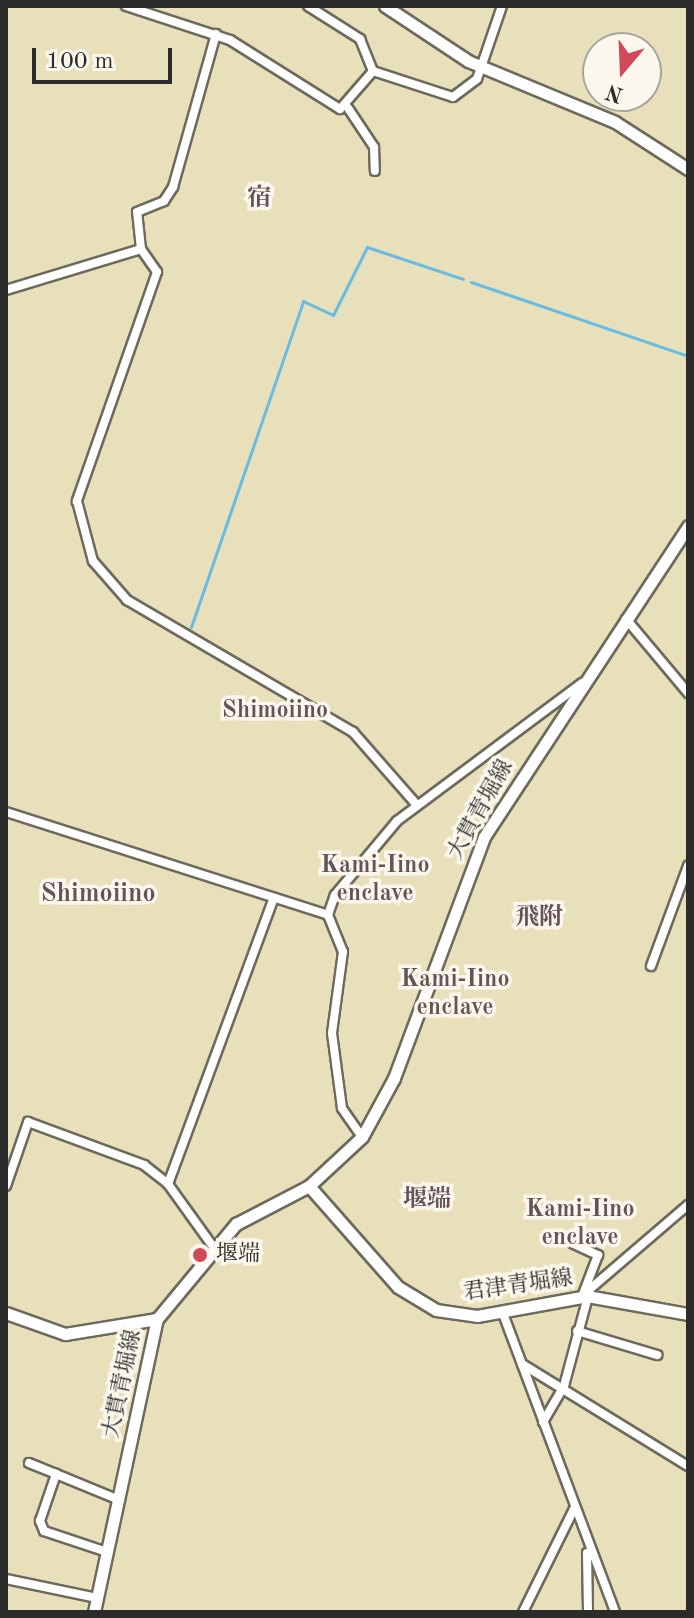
<!DOCTYPE html>
<html>
<head>
<meta charset="utf-8">
<style>
	body { margin:0 }
	#map { position:relative; width:694px; height:1618px; overflow:hidden; background:#e8e0bb; font-family:"Old Standard TT","Noto Serif JP",serif }
	div>[style] { position:absolute }
	.stream>* { height:3px; margin:-1.5px; padding:0 1.5px; transform-origin:1.5px; border-radius:1.5px; background:#68bce4 }
	.roads { filter:drop-shadow(2px 0 #6d6a5d) drop-shadow(-2px 0 #6d6a5d) drop-shadow(0 2px #6d6a5d) drop-shadow(0 -2px #6d6a5d) }
	.street>* { height:8px; margin:-4px; padding:0 4px; transform-origin:4px; border-radius:4px; background:#fff }
	.secondary>* { height:11px; margin:-5.5px; padding:0 5.5px; transform-origin:5.5px; border-radius:5.5px; background:#fff }
	.dots>* { width:22px; height:22px; translate:-50% -50%; box-sizing:border-box; border:4px solid #fbf7ec; border-radius:50% }
	span { translate:-50% -50%; white-space:nowrap; text-align:center; line-height:1.15; -webkit-text-stroke:7px #fbf7ec; paint-order:stroke }
	.street-label { font-size:22px; color:#2b2b2b }
	.poi-label { font-size:22px; color:#2b2b2b }
	.left { translate:0 -50%; text-align:left }
	.neighbourhood-label { font-size:24px; color:#66535a; font-weight:700 }
	.quarter-label { font-size:26px; color:#66535a; font-weight:700 }
	.frame { position:absolute; inset:0; border:8px solid #2b2b2b; pointer-events:none }
	.north { position:absolute; left:582px; top:32px; width:80px; height:80px; box-sizing:border-box; background:#fbf7ec; border:2px solid #a8a59f; border-radius:50%; rotate:199deg; font-size:22px; font-weight:700; line-height:32px; text-align:center; color:#2b2b2b }
	.north::after { content:''; display:block; margin:auto; width:28px; height:36px; background:#d1495b; clip-path:polygon(50% 0,100% 100%,50% 72%,0 100%) }
	.scale { position:absolute; left:32px; top:48px; width:140px; height:36px; box-sizing:border-box; border:4px solid #2b2b2b; border-top:0; padding-left:10px; font-size:24px; line-height:28px; white-space:nowrap; color:#2b2b2b; -webkit-text-stroke:6px #fbf7ec; paint-order:stroke }
</style>
</head>
<body>
<div id="map">
	<div class="stream">
		<div style="left:471px;top:282px;width:229px;rotate:18.8deg"></div>
		<div style="left:191px;top:627px;width:345px;rotate:-71deg"></div>
		<div style="left:303px;top:301px;width:33px;rotate:25deg"></div>
		<div style="left:333px;top:315px;width:76px;rotate:-63.4deg"></div>
		<div style="left:367px;top:247px;width:101px;rotate:18.4deg"></div>
	</div>
	<div class="roads">
		<div class="street">
			<div style="left:126px;top:6px;width:109px;rotate:18.1deg"></div>
			<div style="left:230px;top:40px;width:130px;rotate:32.1deg"></div>
			<div style="left:340px;top:109px;width:50px;rotate:-49deg"></div>
			<div style="left:373px;top:71px;width:84px;rotate:18deg"></div>
			<div style="left:453px;top:97px;width:30px;rotate:-37deg"></div>
			<div style="left:477px;top:79px;width:77px;rotate:-71.1deg"></div>
			<div style="left:308px;top:6px;width:62px;rotate:32.4deg"></div>
			<div style="left:360px;top:39px;width:35px;rotate:68deg"></div>
			<div style="left:348px;top:108px;width:47px;rotate:56.3deg"></div>
			<div style="left:374px;top:147px;width:24px;rotate:88deg"></div>
			<div style="left:141px;top:249px;width:28px;rotate:55deg"></div>
			<div style="left:157px;top:272px;width:243px;rotate:109.3deg"></div>
			<div style="left:77px;top:501px;width:62px;rotate:75.1deg"></div>
			<div style="left:93px;top:561px;width:52px;rotate:48.9deg"></div>
			<div style="left:127px;top:600px;width:262px;rotate:30.3deg"></div>
			<div style="left:353px;top:732px;width:97px;rotate:48.8deg"></div>
			<div style="left:141px;top:249px;width:37px;rotate:-96deg"></div>
			<div style="left:137px;top:212px;width:29px;rotate:-22deg"></div>
			<div style="left:164px;top:201px;width:17px;rotate:-57deg"></div>
			<div style="left:173px;top:187px;width:159px;rotate:-74.3deg"></div>
			<div style="left:6px;top:290px;width:141px;rotate:-16.9deg"></div>
			<div style="left:626px;top:619px;width:97px;rotate:50deg"></div>
			<div style="left:6px;top:812px;width:338px;rotate:17.7deg"></div>
			<div style="left:651px;top:966px;width:107px;rotate:-69.7deg"></div>
			<div style="left:362px;top:1137px;width:35px;rotate:-125deg"></div>
			<div style="left:342px;top:1108px;width:76px;rotate:-97.6deg"></div>
			<div style="left:332px;top:1033px;width:82px;rotate:-82.3deg"></div>
			<div style="left:343px;top:952px;width:40px;rotate:-112deg"></div>
			<div style="left:328px;top:915px;width:21px;rotate:-71deg"></div>
			<div style="left:335px;top:895px;width:97px;rotate:-50deg"></div>
			<div style="left:397px;top:821px;width:231px;rotate:-36.7deg"></div>
			<div style="left:168px;top:1184px;width:305px;rotate:-69.7deg"></div>
			<div style="left:6px;top:1186px;width:68px;rotate:-71deg"></div>
			<div style="left:28px;top:1122px;width:124px;rotate:20.3deg"></div>
			<div style="left:144px;top:1165px;width:31px;rotate:38deg"></div>
			<div style="left:168px;top:1184px;width:79px;rotate:54.3deg"></div>
			<div style="left:572px;top:1243px;width:29px;rotate:25deg"></div>
			<div style="left:598px;top:1255px;width:40px;rotate:111deg"></div>
			<div style="left:502px;top:1311px;width:322px;rotate:69.4deg"></div>
			<div style="left:577px;top:1331px;width:84px;rotate:16.7deg"></div>
			<div style="left:522px;top:1364px;width:195px;rotate:31.6deg"></div>
			<div style="left:543px;top:1422px;width:42px;rotate:-59.7deg"></div>
			<div style="left:564px;top:1386px;width:100px;rotate:-75deg"></div>
			<div style="left:590px;top:1289px;width:129px;rotate:-40.6deg"></div>
			<div style="left:29px;top:1463px;width:29px;rotate:22deg"></div>
			<div style="left:107px;top:1552px;width:66px;rotate:-161.6deg"></div>
			<div style="left:44px;top:1531px;width:11px;rotate:-112deg"></div>
			<div style="left:40px;top:1521px;width:50px;rotate:-71.2deg"></div>
			<div style="left:56px;top:1474px;width:68px;rotate:22.4deg"></div>
			<div style="left:587px;top:1553px;width:59px;rotate:89deg"></div>
			<div style="left:6px;top:1579px;width:93px;rotate:11.8deg"></div>
			<div style="left:523px;top:1612px;width:115px;rotate:-63.7deg"></div>
		</div>
		<div class="secondary">
			<div style="left:385px;top:6px;width:100px;rotate:33.5deg"></div>
			<div style="left:468px;top:61px;width:159px;rotate:22.5deg"></div>
			<div style="left:615px;top:122px;width:87px;rotate:32.8deg"></div>
			<div style="left:309px;top:1186px;width:135px;rotate:48.6deg"></div>
			<div style="left:398px;top:1287px;width:44px;rotate:31.2deg"></div>
			<div style="left:436px;top:1310px;width:41px;rotate:8.3deg"></div>
			<div style="left:477px;top:1316px;width:112px;rotate:-10.3deg"></div>
			<div style="left:587px;top:1296px;width:103px;rotate:10.1deg"></div>
			<div style="left:6px;top:1313px;width:63px;rotate:19.6deg"></div>
			<div style="left:65px;top:1334px;width:93px;rotate:-9.3deg"></div>
			<div style="left:94px;top:1612px;width:300px;rotate:-77.9deg"></div>
			<div style="left:157px;top:1319px;width:124px;rotate:-50.3deg"></div>
			<div style="left:236px;top:1224px;width:82px;rotate:-27.5deg"></div>
			<div style="left:309px;top:1186px;width:72px;rotate:-42.8deg"></div>
			<div style="left:362px;top:1137px;width:67px;rotate:-61.5deg"></div>
			<div style="left:394px;top:1078px;width:257px;rotate:-69.5deg"></div>
			<div style="left:484px;top:837px;width:372px;rotate:-56.7deg"></div>
		</div>
	</div>
	<div class="dots">
		<div style="left:200px;top:1255px;background:#d1495b"></div>
	</div>
	<div class="street-label">
		<span style="left:481px;top:810px;rotate:-61deg">大貫青堀線</span>
		<span style="left:518px;top:1286px;rotate:-8deg">君津青堀線</span>
		<span style="left:123px;top:1384px;rotate:-78deg">大貫青堀線</span>
	</div>
	<div class="poi-label">
		<span class="left" style="left:216px;top:1255px">堰端</span>
	</div>
	<div class="neighbourhood-label">
		<span style="left:259px;top:200px">宿</span>
		<span style="left:275px;top:712px">Shimoiino</span>
		<span style="left:375px;top:881px">Kami-Iino<br>enclave</span>
		<span style="left:539px;top:919px">飛附</span>
		<span style="left:455px;top:995px">Kami-Iino<br>enclave</span>
		<span style="left:427px;top:1201px">堰端</span>
		<span style="left:580px;top:1225px">Kami-Iino<br>enclave</span>
	</div>
	<div class="quarter-label">
		<span style="left:98px;top:895px">Shimoiino</span>
	</div>
	<div class="frame"></div>
	<div class="north">N</div>
	<div class="scale">100 m</div>
</div>
</body>
</html>
